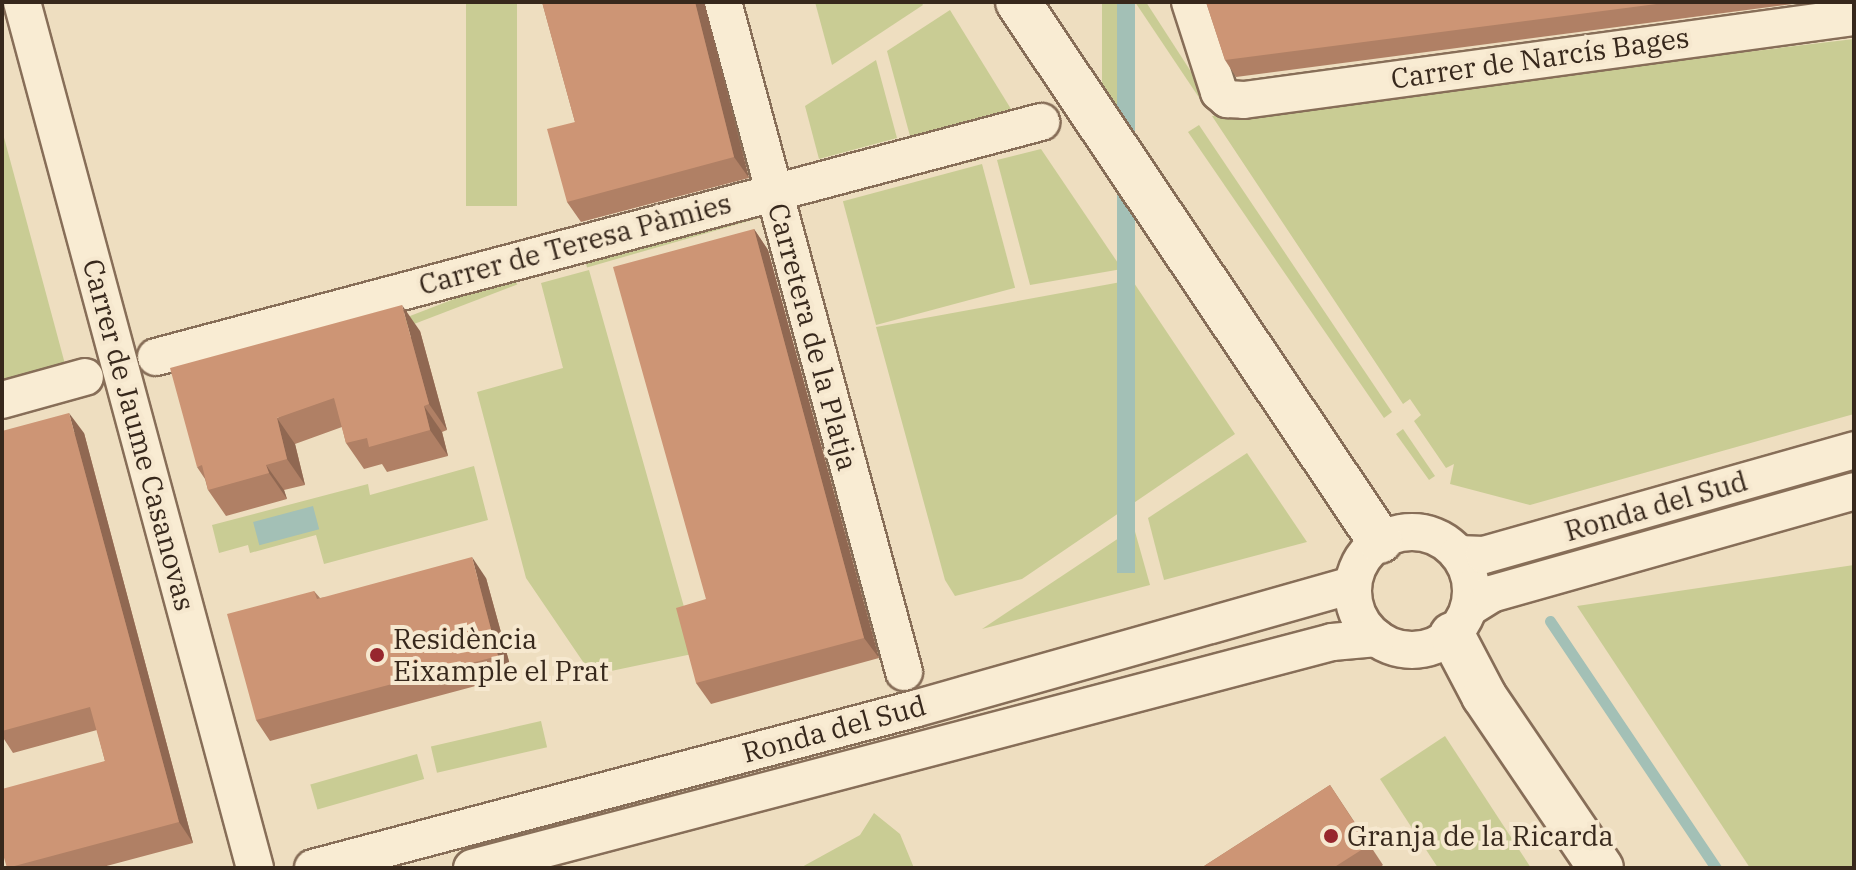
<!DOCTYPE html>
<html>
<head>
<meta charset="utf-8">
<style>
	body { margin:0 }
	#map { position:relative; width:1856px; height:870px; overflow:hidden; background:#eedec0; font-family:"IBM Plex Serif",serif }
	div>[style] { position:absolute }
	.green>* { inset:0; background:#c9cc94; transform-origin:0 0 }
	.water>* { inset:0; background:#a3c0b6; transform-origin:0 0 }
	.stream>* { height:11px; margin:-5.5px; padding:0 5.5px; transform-origin:5.5px; border-radius:5.5px; background:#a3c0b6 }
	.roads { filter:drop-shadow(2px 0 #876e58) drop-shadow(-2px 0 #876e58) drop-shadow(0 2px #876e58) drop-shadow(0 -2px #876e58) }
	.street>* { height:36px; margin:-18px; padding:0 18px; transform-origin:18px; border-radius:18px; background:#f9ecd3 }
	.street>.ring { margin:-18px; padding:0; box-sizing:content-box; background:none; border:36px solid #f9ecd3; border-radius:50% }
	.secondary>* { height:44px; margin:-22px; padding:0 22px; transform-origin:22px; border-radius:22px; background:#f9ecd3 }
	.wall>* { inset:0; background:#b08065 }
	.shaded-wall>* { inset:0; background:#906852 }
	.building>* { inset:0; background:#cd9575 }
	.dots>* { width:22px; height:22px; translate:-50% -50%; box-sizing:border-box; border:4px solid #f6e8cf; border-radius:50% }
	span { translate:-50% -50%; white-space:nowrap; text-align:center; line-height:1.15; -webkit-text-stroke:8px #f6e8cf; paint-order:stroke }
	.street-label { font-size:28px; color:#37281c }
	.poi-label { font-size:28px; color:#37281c }
	.left { translate:0 -50%; text-align:left }
	.frame { position:absolute; inset:0; border:4px solid #37281c; pointer-events:none }
</style>
</head>
<body>
<div id="map">
	<div class="green">
		<div style="left:466px;top:2px;width:51px;height:204px"></div>
		<div style="clip-path:polygon(815px 2px,921px 2px,923px 5px,832px 65px)"></div>
		<div style="left:1102px;top:2px;width:15px;height:136px"></div>
		<div style="clip-path:polygon(1135px 2px,1146px 2px,1208px 98px,1202px 102px)"></div>
		<div style="clip-path:polygon(950px 10px,1011px 109px,910px 136px,887px 51px)"></div>
		<div style="clip-path:polygon(1854px 39px,1854px 414px,1530px 505px,1450px 484px,1454px 464px,1446px 468px,1414px 421px,1421px 415px,1410px 399px,1403px 404px,1212px 116px)"></div>
		<div style="clip-path:polygon(876px 60px,897px 138px,819px 159px,805px 106px)"></div>
		<div style="clip-path:polygon(1199px 125px,1392px 412px,1384px 418px,1188px 132px)"></div>
		<div style="clip-path:polygon(2px 130px,65px 364px,2px 380px)"></div>
		<div style="clip-path:polygon(1041px 149px,1122px 269px,1030px 285px,997px 160px)"></div>
		<div style="left:978px;top:151px;width:9px;height:201px;rotate:77deg"></div>
		<div style="left:982px;top:164px;width:128px;height:144px;rotate:75deg"></div>
		<div style="left:762px;top:210px;width:7px;height:184px;rotate:74deg"></div>
		<div style="clip-path:polygon(589px 270px,697px 653px,592px 675px,526px 578px,477px 392px,563px 368px,541px 283px)"></div>
		<div style="left:514px;top:276px;width:9px;height:165px;rotate:69deg"></div>
		<div style="clip-path:polygon(1132px 280px,1235px 434px,1022px 579px,955px 596px,945px 580px,876px 327px)"></div>
		<div style="clip-path:polygon(1403px 429px,1435px 476px,1429px 480px,1396px 434px)"></div>
		<div style="clip-path:polygon(1247px 453px,1307px 542px,1164px 580px,1148px 518px)"></div>
		<div style="left:1845px;top:464px;width:16px;height:332px;rotate:72deg"></div>
		<div style="clip-path:polygon(474px 466px,488px 520px,324px 564px,316px 535px,250px 553px,248px 545px,219px 553px,212px 525px,368px 484px,370px 495px)"></div>
		<div style="clip-path:polygon(1134px 528px,1150px 585px,982px 629px)"></div>
		<div style="clip-path:polygon(1854px 565px,1854px 868px,1750px 868px,1577px 606px)"></div>
		<div style="left:541px;top:721px;width:27px;height:113px;rotate:77deg"></div>
		<div style="clip-path:polygon(1445px 736px,1531px 868px,1438px 868px,1380px 779px)"></div>
		<div style="left:417px;top:754px;width:26px;height:111px;rotate:74deg"></div>
		<div style="clip-path:polygon(874px 813px,900px 834px,914px 868px,800px 868px,860px 835px)"></div>
	</div>
	<div class="water">
		<div style="left:1117px;top:2px;width:18px;height:571px"></div>
		<div style="left:313px;top:506px;width:24px;height:62px;rotate:75deg"></div>
	</div>
	<div class="stream">
		<div style="left:1550px;top:621px;width:298px;rotate:56.1deg"></div>
	</div>
	<div class="roads">
		<div class="street">
			<div style="left:22px;top:2px;width:897px;rotate:74.94deg"></div>
			<div style="left:723px;top:2px;width:694px;rotate:74.88deg"></div>
			<div style="left:1190px;top:2px;width:95px;rotate:72.1deg"></div>
			<div style="left:1219px;top:92px;width:11px;rotate:41deg"></div>
			<div style="left:1227px;top:99px;width:17px;rotate:3deg"></div>
			<div style="left:1244px;top:100px;width:616px;rotate:-7.75deg"></div>
			<div style="left:156px;top:357px;width:916px;rotate:-14.87deg"></div>
			<div style="left:2px;top:400px;width:86px;rotate:-15.5deg"></div>
			<div class="ring" style="left:1353px;top:532px;width:82px;height:82px"></div>
			<div style="left:1458px;top:554px;width:26px;rotate:2deg"></div>
			<div style="left:1484px;top:555px;width:385px;rotate:-15.8deg"></div>
			<div style="left:1469px;top:608px;width:26px;rotate:-32deg"></div>
			<div style="left:1491px;top:594px;width:377px;rotate:-15.8deg"></div>
			<div style="left:313px;top:868px;width:622px;rotate:-14.82deg"></div>
			<div style="left:914px;top:709px;width:456px;rotate:-15.8deg"></div>
			<div style="left:472px;top:868px;width:889px;rotate:-14.72deg"></div>
			<div style="left:1332px;top:642px;width:45px;rotate:-5.1deg"></div>
		</div>
		<div class="secondary">
			<div style="left:1018px;top:2px;width:649px;rotate:56.11deg"></div>
			<div style="left:1452px;top:635px;width:69px;rotate:62.3deg"></div>
			<div style="left:1484px;top:696px;width:208px;rotate:55.8deg"></div>
		</div>
	</div>
	<div class="wall">
		<div style="clip-path:polygon(542px 2px,704px 2px,749px 178px,581px 222px,567px 202px,575px 122px)"></div>
		<div style="clip-path:polygon(1206px 2px,1808px 2px,1236px 77px,1225px 60px)"></div>
		<div style="clip-path:polygon(754px 229px,768px 250px,879px 658px,711px 704px,696px 683px)"></div>
		<div style="clip-path:polygon(420px 331px,447px 430px,442px 432px,448px 456px,387px 472px,382px 464px,364px 469px,346px 443px,342px 427px,295px 444px,305px 485px,284px 490px,287px 499px,226px 516px,208px 490px,205px 479px,197px 467px)"></div>
		<div style="clip-path:polygon(2px 431px,84px 433px,193px 843px,99px 868px,7px 868px,105px 761px,97px 730px,13px 753px,2px 736px)"></div>
		<div style="clip-path:polygon(486px 578px,513px 676px,270px 741px,256px 720px,314px 591px,320px 598px)"></div>
		<div style="clip-path:polygon(1330px 785px,1383px 865px,1379px 868px,1201px 868px)"></div>
	</div>
	<div class="shaded-wall">
		<div style="clip-path:polygon(695px 2px,704px 2px,749px 178px,734px 157px)"></div>
		<div style="clip-path:polygon(754px 229px,768px 250px,879px 658px,864px 638px)"></div>
		<div style="clip-path:polygon(402px 305px,420px 331px,447px 430px,429px 404px)"></div>
		<div style="clip-path:polygon(424px 406px,442px 432px,448px 456px,430px 430px)"></div>
		<div style="clip-path:polygon(69px 413px,84px 433px,193px 843px,179px 822px)"></div>
		<div style="clip-path:polygon(277px 418px,295px 444px,305px 485px,287px 459px)"></div>
		<div style="clip-path:polygon(266px 465px,284px 490px,287px 499px,269px 473px)"></div>
		<div style="clip-path:polygon(472px 557px,486px 578px,513px 676px,498px 656px)"></div>
	</div>
	<div class="building">
		<div style="clip-path:polygon(542px 2px,695px 2px,734px 157px,567px 202px,547px 129px,575px 122px)"></div>
		<div style="clip-path:polygon(1206px 2px,1672px 2px,1225px 60px)"></div>
		<div style="clip-path:polygon(754px 229px,864px 638px,696px 683px,676px 608px,706px 599px,613px 267px)"></div>
		<div style="clip-path:polygon(402px 305px,429px 404px,424px 406px,430px 430px,369px 447px,367px 438px,346px 443px,334px 398px,277px 418px,287px 459px,266px 465px,269px 473px,208px 490px,202px 465px,197px 467px,170px 368px)"></div>
		<div style="clip-path:polygon(69px 413px,179px 822px,7px 868px,2px 851px,2px 789px,105px 761px,90px 707px,2px 731px,2px 431px)"></div>
		<div style="clip-path:polygon(472px 557px,498px 656px,256px 720px,227px 614px,314px 591px,317px 599px)"></div>
		<div style="clip-path:polygon(1330px 785px,1369px 845px,1333px 868px,1201px 868px)"></div>
	</div>
	<div class="dots">
		<div style="left:377px;top:655px;background:#97272e"></div>
		<div style="left:1331px;top:836px;background:#97272e"></div>
	</div>
	<div class="street-label">
		<span style="left:1540px;top:58px;rotate:-8deg">Carrer de Narcís Bages</span>
		<span style="left:575px;top:244px;rotate:-15deg">Carrer de Teresa Pàmies</span>
		<span style="left:813px;top:337px;rotate:75deg">Carretera de la Platja</span>
		<span style="left:139px;top:435px;rotate:75deg">Carrer de Jaume Casanovas</span>
		<span style="left:1656px;top:506px;rotate:-16deg">Ronda del Sud</span>
		<span style="left:834px;top:729px;rotate:-15deg">Ronda del Sud</span>
	</div>
	<div class="poi-label">
		<span class="left" style="left:393px;top:655px">Residència<br>Eixample el Prat</span>
		<span class="left" style="left:1347px;top:836px">Granja de la Ricarda</span>
	</div>
	<div class="frame"></div>
</div>
</body>
</html>
